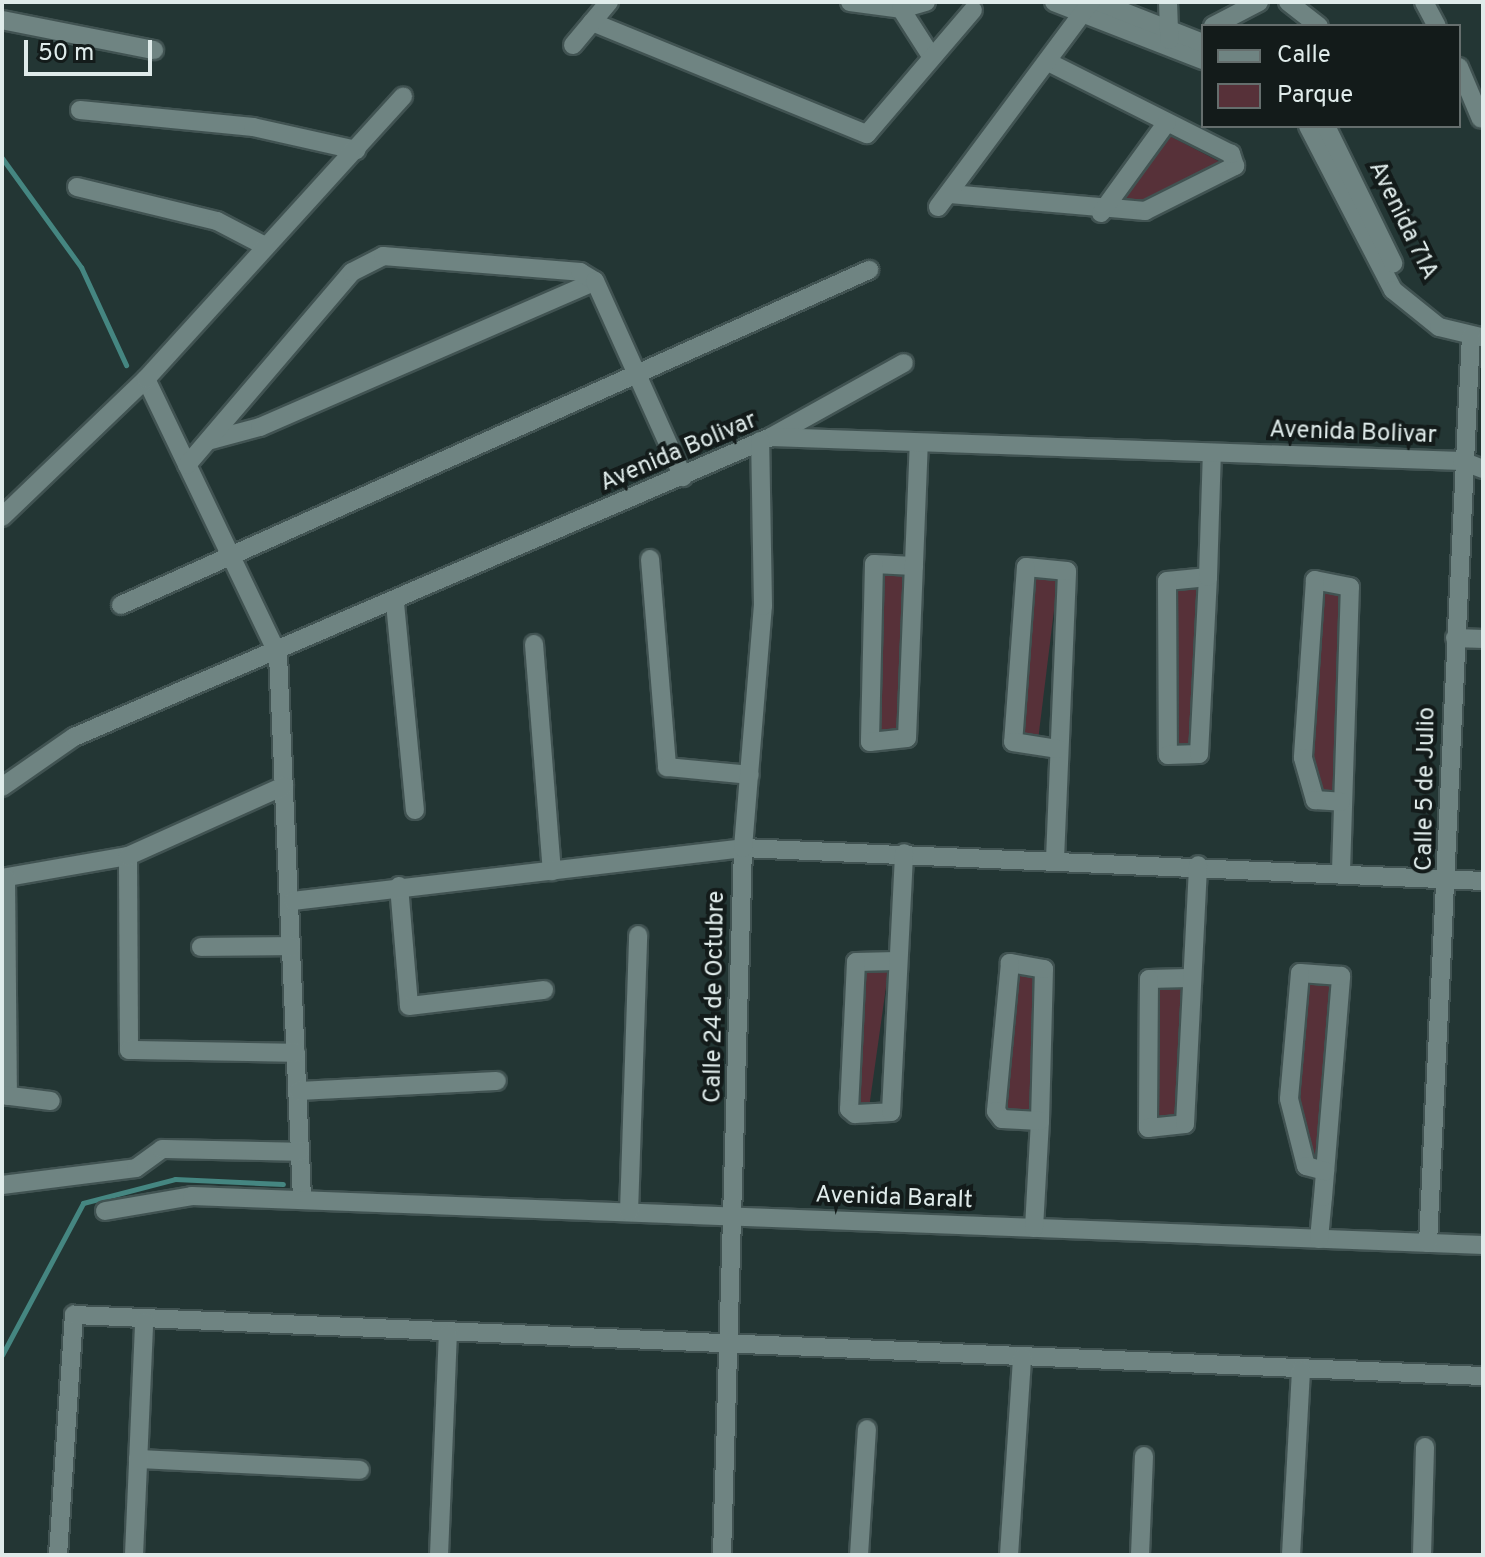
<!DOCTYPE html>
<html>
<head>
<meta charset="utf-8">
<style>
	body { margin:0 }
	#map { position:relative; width:1485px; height:1557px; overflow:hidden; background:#233634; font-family:Overpass,sans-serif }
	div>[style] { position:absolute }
	.green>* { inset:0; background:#573139; transform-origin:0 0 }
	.stream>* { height:5px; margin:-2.5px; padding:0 2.5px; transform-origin:2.5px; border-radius:2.5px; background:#458681 }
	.roads { filter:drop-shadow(2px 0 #415352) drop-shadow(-2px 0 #415352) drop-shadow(0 2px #415352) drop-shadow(0 -2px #415352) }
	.minor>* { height:18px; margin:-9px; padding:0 9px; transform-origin:9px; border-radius:9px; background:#6f8482 }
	span { translate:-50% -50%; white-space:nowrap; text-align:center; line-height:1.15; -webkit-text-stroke:8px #131b1a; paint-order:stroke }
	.street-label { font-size:24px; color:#dfebea }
	.frame { position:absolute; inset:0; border:4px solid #dfebea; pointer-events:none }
	.legend { position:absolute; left:1201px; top:24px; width:260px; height:104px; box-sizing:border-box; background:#131b1a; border:2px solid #656e6d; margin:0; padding:10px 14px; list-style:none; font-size:24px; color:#dfebea }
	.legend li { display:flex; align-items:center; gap:16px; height:40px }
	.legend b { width:40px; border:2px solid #656e6d }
	.scale { position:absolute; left:24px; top:40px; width:128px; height:36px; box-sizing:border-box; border:4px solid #dfebea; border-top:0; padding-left:10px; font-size:24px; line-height:28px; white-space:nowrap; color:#dfebea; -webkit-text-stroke:6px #131b1a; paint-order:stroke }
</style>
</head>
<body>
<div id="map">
	<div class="green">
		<div style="clip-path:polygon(1164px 133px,1228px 166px,1145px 203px,1117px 202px)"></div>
		<div style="left:882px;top:571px;width:26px;height:161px;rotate:4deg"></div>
		<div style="left:1032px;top:576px;width:26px;height:162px;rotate:7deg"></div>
		<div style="clip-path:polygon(1176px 584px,1201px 586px,1192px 748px,1171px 749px)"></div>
		<div style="clip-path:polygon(1316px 590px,1344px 593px,1335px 793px,1316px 793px,1307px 765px)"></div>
		<div style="left:862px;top:964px;width:27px;height:143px;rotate:8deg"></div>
		<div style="left:1012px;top:971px;width:26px;height:140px;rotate:2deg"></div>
		<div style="clip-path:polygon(1305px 981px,1333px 982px,1319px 1159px,1312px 1159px,1300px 1104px)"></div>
		<div style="left:1156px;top:984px;width:28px;height:135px"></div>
	</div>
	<div class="stream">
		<div style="left:2px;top:158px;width:135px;rotate:54.1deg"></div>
		<div style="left:81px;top:267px;width:108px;rotate:65.3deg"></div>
		<div style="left:2px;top:1355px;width:172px;rotate:-61.9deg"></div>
		<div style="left:83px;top:1203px;width:95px;rotate:-14.6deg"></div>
		<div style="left:175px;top:1179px;width:108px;rotate:2.7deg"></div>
	</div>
	<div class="roads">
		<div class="minor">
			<div style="left:850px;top:2px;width:51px;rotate:7.8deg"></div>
			<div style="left:901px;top:9px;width:26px;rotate:-16deg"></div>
			<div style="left:1054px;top:2px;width:160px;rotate:21.3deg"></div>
			<div style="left:1099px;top:2px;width:112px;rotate:21.5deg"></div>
			<div style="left:1168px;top:2px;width:38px;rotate:88deg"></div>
			<div style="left:1288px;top:2px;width:39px;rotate:38deg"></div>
			<div style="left:1424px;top:2px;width:27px;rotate:62deg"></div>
			<div style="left:901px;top:9px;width:56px;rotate:57.4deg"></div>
			<div style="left:2px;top:20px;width:155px;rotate:11.2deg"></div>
			<div style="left:592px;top:22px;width:297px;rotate:22.2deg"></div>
			<div style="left:867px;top:134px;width:163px;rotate:-49.5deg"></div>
			<div style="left:1213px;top:26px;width:52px;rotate:-27.6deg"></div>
			<div style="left:573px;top:45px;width:56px;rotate:-50.1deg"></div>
			<div style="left:1459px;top:67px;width:56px;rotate:67.1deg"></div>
			<div style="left:80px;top:110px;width:174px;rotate:5.6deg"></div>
			<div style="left:253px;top:127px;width:106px;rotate:12.6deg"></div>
			<div style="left:1308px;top:126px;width:185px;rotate:62.6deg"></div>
			<div style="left:1393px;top:290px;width:59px;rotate:38.8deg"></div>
			<div style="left:1439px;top:327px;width:43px;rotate:13.4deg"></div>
			<div style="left:1326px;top:126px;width:153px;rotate:63.9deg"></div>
			<div style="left:77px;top:187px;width:144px;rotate:13.7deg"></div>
			<div style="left:217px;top:221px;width:52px;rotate:27.6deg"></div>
			<div style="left:950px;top:194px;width:196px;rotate:5deg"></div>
			<div style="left:1145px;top:211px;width:101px;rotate:-26.6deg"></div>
			<div style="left:1235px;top:166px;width:13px;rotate:-108deg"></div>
			<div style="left:1231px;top:154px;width:203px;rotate:-153.3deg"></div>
			<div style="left:938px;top:207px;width:256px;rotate:-53.3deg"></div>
			<div style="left:1101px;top:213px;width:112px;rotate:-54deg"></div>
			<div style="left:146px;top:379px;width:306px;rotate:64.4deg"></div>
			<div style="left:278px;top:655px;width:545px;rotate:87.47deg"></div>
			<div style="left:771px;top:437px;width:152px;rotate:-29.1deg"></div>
			<div style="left:211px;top:440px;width:51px;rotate:-14.9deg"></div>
			<div style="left:260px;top:427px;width:365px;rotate:-23.5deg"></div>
			<div style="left:187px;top:465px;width:254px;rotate:-49.5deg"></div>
			<div style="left:352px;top:272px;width:35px;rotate:-27deg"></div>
			<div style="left:383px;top:256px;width:198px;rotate:4.6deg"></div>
			<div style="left:580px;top:272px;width:17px;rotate:31deg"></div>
			<div style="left:595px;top:281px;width:215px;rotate:65.8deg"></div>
			<div style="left:2px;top:517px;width:199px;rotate:-43.8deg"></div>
			<div style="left:146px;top:379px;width:382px;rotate:-47.7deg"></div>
			<div style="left:650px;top:559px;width:209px;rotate:85.3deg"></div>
			<div style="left:667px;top:767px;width:83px;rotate:5.5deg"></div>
			<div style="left:914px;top:566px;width:40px;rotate:-177.1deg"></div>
			<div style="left:874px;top:564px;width:178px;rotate:91.3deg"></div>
			<div style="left:870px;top:742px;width:37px;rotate:-6deg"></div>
			<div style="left:907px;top:738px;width:293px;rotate:-87.7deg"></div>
			<div style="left:1208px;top:577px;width:41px;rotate:174.4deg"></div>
			<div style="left:1167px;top:581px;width:174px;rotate:89.7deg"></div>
			<div style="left:1168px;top:755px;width:31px;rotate:-2deg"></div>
			<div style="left:1199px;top:754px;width:177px;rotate:-87.1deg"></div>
			<div style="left:1208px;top:577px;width:124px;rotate:-88.2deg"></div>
			<div style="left:395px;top:603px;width:208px;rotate:84.5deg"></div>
			<div style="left:121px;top:605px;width:820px;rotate:-24.13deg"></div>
			<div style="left:1455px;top:638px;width:28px;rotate:2deg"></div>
			<div style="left:534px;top:644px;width:228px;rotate:85.5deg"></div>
			<div style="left:2px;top:787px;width:88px;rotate:-34.8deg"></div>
			<div style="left:74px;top:737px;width:759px;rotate:-23.29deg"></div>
			<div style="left:771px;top:437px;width:691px;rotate:1.99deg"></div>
			<div style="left:1462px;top:461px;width:22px;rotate:21deg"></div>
			<div style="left:128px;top:856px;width:194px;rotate:89.7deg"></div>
			<div style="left:129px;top:1050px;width:167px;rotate:1deg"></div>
			<div style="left:1055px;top:859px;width:288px;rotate:-87.6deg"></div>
			<div style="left:1067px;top:571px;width:41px;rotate:-174.4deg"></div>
			<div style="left:1026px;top:567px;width:175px;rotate:94.2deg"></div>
			<div style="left:1013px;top:742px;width:46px;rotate:8.8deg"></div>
			<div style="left:1341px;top:871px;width:284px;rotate:-88.2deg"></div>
			<div style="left:1350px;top:587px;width:36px;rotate:-169deg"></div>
			<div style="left:1315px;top:580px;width:178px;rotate:93.9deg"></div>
			<div style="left:1303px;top:758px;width:44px;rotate:74.1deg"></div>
			<div style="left:1315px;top:800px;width:26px;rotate:4deg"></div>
			<div style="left:2px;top:878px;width:128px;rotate:-9.9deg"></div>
			<div style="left:128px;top:856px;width:171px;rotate:-24.2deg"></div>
			<div style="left:6px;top:878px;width:218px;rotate:89.5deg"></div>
			<div style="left:399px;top:886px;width:120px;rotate:85.2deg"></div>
			<div style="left:409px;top:1006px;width:136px;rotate:-6.8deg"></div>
			<div style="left:293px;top:901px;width:453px;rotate:-6.7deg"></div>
			<div style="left:743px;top:848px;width:741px;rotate:2.55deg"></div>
			<div style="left:201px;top:947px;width:90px;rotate:-0.6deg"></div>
			<div style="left:896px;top:961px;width:40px;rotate:178.6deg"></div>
			<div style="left:856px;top:962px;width:147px;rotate:92.7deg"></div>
			<div style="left:849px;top:1109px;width:8px;rotate:40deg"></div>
			<div style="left:855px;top:1114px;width:36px;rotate:-3deg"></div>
			<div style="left:891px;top:1112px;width:259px;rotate:-87.1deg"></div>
			<div style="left:1189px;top:978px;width:40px;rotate:178.6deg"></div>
			<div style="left:1149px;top:979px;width:149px;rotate:90.4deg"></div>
			<div style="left:1148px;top:1128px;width:37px;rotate:-6deg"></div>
			<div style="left:1185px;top:1124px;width:259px;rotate:-87.1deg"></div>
			<div style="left:298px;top:1091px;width:199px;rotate:-2.9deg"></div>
			<div style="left:2px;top:1095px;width:49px;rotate:7deg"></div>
			<div style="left:2px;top:1185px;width:135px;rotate:-7.2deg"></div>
			<div style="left:136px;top:1168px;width:32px;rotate:-36deg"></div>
			<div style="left:162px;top:1149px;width:138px;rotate:1.2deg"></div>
			<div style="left:105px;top:1211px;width:88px;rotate:-9.8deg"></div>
			<div style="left:192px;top:1196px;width:1292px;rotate:2.17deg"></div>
			<div style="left:629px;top:1212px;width:277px;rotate:-88.1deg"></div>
			<div style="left:1034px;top:1228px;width:107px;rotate:-86.8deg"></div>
			<div style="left:1040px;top:1121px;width:152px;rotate:-88.5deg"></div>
			<div style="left:1044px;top:969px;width:35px;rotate:-170deg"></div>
			<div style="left:1010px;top:963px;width:149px;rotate:95.4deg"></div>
			<div style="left:996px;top:1111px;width:10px;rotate:53deg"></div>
			<div style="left:1002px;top:1119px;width:38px;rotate:3deg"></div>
			<div style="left:1319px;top:1239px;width:42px;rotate:-84.6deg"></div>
			<div style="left:1323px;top:1197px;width:222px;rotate:-85.3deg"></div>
			<div style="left:1341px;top:976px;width:41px;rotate:-175.8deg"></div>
			<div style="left:1300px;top:973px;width:126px;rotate:95deg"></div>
			<div style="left:1289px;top:1099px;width:69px;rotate:75.8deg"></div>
			<div style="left:1306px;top:1166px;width:20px;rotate:15deg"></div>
			<div style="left:1428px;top:1243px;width:908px;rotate:-87.29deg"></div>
			<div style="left:138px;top:1459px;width:222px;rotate:2.8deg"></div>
			<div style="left:58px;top:1555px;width:241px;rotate:-86.2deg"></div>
			<div style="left:74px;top:1315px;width:1410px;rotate:2.48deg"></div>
			<div style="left:134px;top:1555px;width:233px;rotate:-87.5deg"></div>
			<div style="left:439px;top:1555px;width:221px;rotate:-87.7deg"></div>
			<div style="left:722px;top:1555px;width:707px;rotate:-88.3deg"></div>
			<div style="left:743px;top:848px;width:243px;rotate:-85.3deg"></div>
			<div style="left:763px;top:606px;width:165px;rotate:-91deg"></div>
			<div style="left:859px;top:1555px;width:126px;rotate:-86.4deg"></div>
			<div style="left:1009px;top:1555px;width:198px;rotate:-86.2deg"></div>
			<div style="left:1140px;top:1555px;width:99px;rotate:-87.7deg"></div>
			<div style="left:1291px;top:1555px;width:185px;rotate:-86.9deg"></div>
			<div style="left:1422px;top:1555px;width:108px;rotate:-88.4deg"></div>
		</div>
	</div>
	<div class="street-label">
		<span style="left:1402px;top:221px;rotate:64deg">Avenida 71A</span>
		<span style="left:1353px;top:434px;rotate:2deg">Avenida Bolivar</span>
		<span style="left:679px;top:453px;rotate:-23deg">Avenida Bolivar</span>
		<span style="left:1427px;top:789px;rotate:-89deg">Calle 5 de Julio</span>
		<span style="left:716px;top:997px;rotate:-89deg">Calle 24 de Octubre</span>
		<span style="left:894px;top:1199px;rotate:2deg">Avenida Baralt</span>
	</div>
	<div class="frame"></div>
	<ul class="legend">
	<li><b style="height:10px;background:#6f8482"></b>Calle</li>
	<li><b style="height:22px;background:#573139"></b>Parque</li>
	</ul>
	<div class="scale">50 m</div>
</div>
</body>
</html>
